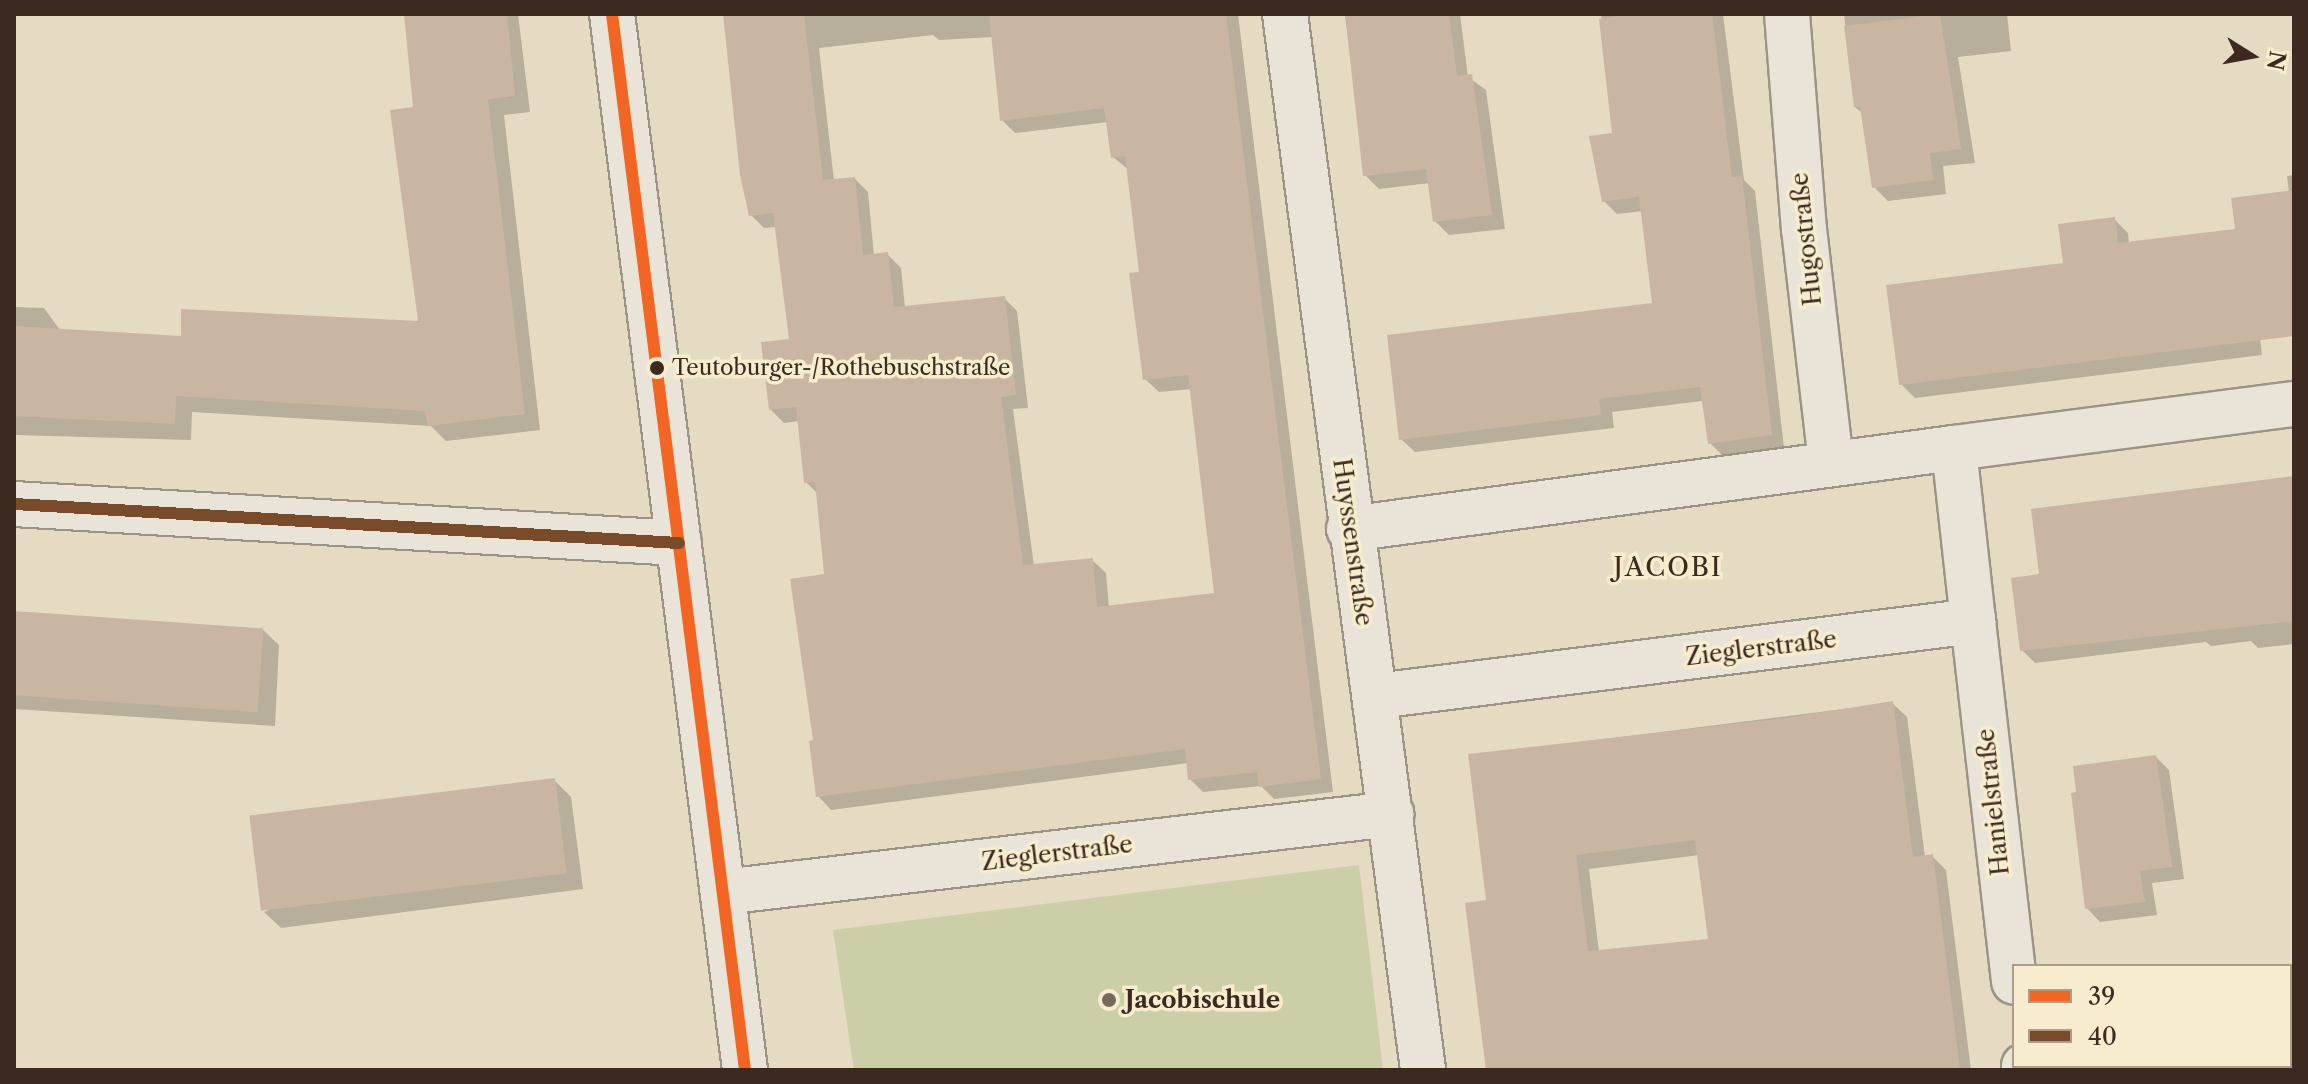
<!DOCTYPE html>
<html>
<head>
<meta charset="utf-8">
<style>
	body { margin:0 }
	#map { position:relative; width:2308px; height:1084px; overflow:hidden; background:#e5dbc2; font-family:"Libre Caslon Text",serif }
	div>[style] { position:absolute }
	.green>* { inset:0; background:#cbcea7 }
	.shadow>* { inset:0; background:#0003 }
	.building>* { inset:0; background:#c8b6a3; transform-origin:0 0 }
	.roads { filter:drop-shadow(2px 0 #9b9384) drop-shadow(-2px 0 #9b9384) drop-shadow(0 2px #9b9384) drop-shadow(0 -2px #9b9384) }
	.street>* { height:44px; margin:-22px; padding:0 22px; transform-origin:22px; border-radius:22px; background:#e9e4d7 }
	.secondary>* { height:44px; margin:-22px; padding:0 22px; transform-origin:22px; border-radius:22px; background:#e9e4d7 }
	.bus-1>* { height:12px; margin:-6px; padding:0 6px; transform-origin:6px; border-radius:6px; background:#f26522 }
	.bus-2>* { height:12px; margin:-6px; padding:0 6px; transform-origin:6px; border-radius:6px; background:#7a4b2a }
	.dots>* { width:22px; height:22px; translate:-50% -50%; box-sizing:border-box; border:4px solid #f7ecce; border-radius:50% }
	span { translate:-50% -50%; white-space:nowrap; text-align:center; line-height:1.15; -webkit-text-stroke:7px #f7ecce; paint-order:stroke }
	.bus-label { font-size:22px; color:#3c2a20 }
	.left { translate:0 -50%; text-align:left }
	.street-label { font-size:24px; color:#3c2a20 }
	.poi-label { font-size:24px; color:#3c2a20; font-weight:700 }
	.neighbourhood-label { font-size:26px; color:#3c2a20; letter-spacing:2px }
	.frame { position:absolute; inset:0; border:16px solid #3c2a20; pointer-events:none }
	.legend { position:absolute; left:2012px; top:964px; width:280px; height:104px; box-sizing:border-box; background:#f7ecce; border:2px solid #ac9e88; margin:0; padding:10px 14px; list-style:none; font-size:24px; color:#3c2a20 }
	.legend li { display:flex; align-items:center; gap:16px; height:40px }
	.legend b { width:40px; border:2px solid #ac9e88 }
	.north { position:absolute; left:2212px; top:16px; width:80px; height:80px; -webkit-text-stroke:6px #f7ecce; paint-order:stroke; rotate:101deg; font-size:22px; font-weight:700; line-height:32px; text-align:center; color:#3c2a20 }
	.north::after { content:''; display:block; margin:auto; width:28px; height:36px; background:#3c2a20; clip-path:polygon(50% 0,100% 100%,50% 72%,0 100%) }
</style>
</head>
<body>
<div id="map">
	<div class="green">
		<div style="clip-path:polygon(1359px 865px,1383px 1070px,854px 1070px,833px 930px)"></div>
	</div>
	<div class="shadow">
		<div style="clip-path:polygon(405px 14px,518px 14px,530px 112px,504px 115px,540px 430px,446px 441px,431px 426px,192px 412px,191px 440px,14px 435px,14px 307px,44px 308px,60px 330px,183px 338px,420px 323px,415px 109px)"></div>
		<div style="clip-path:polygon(evenodd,724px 14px,1238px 14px,1333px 792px,1274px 799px,1261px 786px,1203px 792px,1190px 779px,1188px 763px,831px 810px,818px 796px,826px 576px,818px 494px,806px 482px,799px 421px,784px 423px,771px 410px,791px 340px,776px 227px,764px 228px,751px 215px,724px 14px,933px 35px,939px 40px,993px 37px,1002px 120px,1015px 133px,1108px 122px,1113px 157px,1129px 170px,1141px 273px,1145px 379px,1159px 392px,1192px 389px,1216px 595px,1109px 608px,1106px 573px,1092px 560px,1034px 566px,1013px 409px,1028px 408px,1017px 311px,1004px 298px,905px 308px,901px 268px,887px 254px,874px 256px,868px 192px,855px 179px,834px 181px,819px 48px,933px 35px)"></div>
		<div style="clip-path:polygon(1345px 14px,1460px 14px,1468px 77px,1486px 90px,1505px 229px,1449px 235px,1435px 221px,1430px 183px,1379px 189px,1365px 175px)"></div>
		<div style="clip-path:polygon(1601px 14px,1723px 14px,1744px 180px,1755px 191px,1784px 448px,1723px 456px,1710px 443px,1702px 401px,1612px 412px,1614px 428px,1415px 452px,1401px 439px,1654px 305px,1643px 211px,1617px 214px,1604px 201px,1614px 134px)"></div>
		<div style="clip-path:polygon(1844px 14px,2007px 14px,2011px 51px,1958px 57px,1975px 163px,1943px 166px,1946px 194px,1888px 201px,1874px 187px,1863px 114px,1855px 107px)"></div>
		<div style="clip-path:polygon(2294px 175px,2294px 293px,2255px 298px,2262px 355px,1915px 398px,1901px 384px,2066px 265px,2114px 219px,2128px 233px,2129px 244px,2237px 230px,2289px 192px,2287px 176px)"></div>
		<div style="clip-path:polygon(2294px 478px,2294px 644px,2258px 648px,2251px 641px,2211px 646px,2206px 642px,2035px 663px,2022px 650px,2041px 576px)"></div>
		<div style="clip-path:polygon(14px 613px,262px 629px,279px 645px,275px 726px,14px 709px)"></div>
		<div style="clip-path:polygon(evenodd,1892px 703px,1907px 717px,1925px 857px,1932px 856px,1946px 870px,1971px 1070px,1488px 1070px,1488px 902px,1470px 756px,1892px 703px,1699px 855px,1710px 941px,1599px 952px,1589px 869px,1699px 855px)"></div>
		<div style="clip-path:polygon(2156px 757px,2169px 770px,2184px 879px,2152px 883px,2157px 915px,2100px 922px,2087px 908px)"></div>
		<div style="clip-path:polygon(554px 780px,571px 797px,583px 889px,281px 928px,264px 912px)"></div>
		<div style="clip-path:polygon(2290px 975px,2294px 975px,2294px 1070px,2071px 1070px,2070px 1066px,2290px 1066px)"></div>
	</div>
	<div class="building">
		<div style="clip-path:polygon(404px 14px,507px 14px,515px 96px,488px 99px,525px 414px,428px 426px,425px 411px,176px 396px,175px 424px,14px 416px,14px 326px,181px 336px,181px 309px,418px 321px,390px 110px,413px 107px)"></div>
		<div style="clip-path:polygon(723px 14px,804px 14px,823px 180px,855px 177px,863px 255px,888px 252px,894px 307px,1005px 296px,1016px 395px,1001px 397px,1023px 565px,1093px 558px,1097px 607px,1214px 593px,1188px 375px,1143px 380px,1129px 273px,1139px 272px,1125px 156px,1111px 158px,1104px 108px,1000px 121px,989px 14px,1226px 14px,1321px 779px,1259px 787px,1257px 772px,1188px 780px,1185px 749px,816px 797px,809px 741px,813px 740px,790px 579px,824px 574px,815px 482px,804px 483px,796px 407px,769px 410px,761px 342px,789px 339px,773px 213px,749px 216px,740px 175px)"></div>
		<div style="clip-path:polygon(1345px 14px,1449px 14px,1457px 76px,1472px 74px,1492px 215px,1433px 222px,1426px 169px,1363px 176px)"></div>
		<div style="clip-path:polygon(1631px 14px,1712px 14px,1732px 177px,1742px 176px,1772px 435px,1708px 444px,1700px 387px,1599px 399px,1601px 415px,1399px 440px,1387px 335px,1652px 303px,1639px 197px,1602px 202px,1589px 136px,1612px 133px,1599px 19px)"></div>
		<div style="clip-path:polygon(1940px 14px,1961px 149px,1930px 153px,1933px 180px,1872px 188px,1860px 107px,1854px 107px,1844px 26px)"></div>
		<div style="clip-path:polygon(2294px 190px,2294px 336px,1899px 385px,1886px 285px,2063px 263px,2058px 224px,2115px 217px,2118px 243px,2235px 229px,2231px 198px)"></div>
		<div style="clip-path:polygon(2294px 476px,2294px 621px,2020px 651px,2011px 578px,2039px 574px,2031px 509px)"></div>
		<div style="left:14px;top:611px;width:250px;height:84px;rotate:4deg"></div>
		<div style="clip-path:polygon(evenodd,1893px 701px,1913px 857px,1933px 854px,1960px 1070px,1486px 1070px,1465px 903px,1486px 900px,1468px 754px,1786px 718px,1893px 701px,1695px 840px,1708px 939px,1588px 951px,1576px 855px,1695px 840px)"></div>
		<div style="clip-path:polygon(2156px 755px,2172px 867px,2140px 871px,2145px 902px,2085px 909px,2071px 793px,2076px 792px,2073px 766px)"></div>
		<div style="left:555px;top:778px;width:96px;height:308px;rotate:83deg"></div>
	</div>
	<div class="roads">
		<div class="street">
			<div style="left:1285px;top:14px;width:1065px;rotate:82.55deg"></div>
			<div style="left:1787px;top:14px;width:216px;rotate:85.5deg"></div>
			<div style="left:1804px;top:229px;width:235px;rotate:83.4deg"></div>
			<div style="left:14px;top:504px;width:666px;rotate:3.36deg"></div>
			<div style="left:1349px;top:529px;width:610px;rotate:-7.63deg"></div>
			<div style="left:1973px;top:621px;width:363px;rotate:83.5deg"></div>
			<div style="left:1377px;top:696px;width:601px;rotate:-7.17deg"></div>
			<div style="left:1973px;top:621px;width:174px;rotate:-96.3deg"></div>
			<div style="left:1954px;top:448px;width:343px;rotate:-7.4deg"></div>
			<div style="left:723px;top:892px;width:673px;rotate:-6.66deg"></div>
			<div style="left:2024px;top:1066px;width:4px;rotate:90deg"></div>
		</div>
		<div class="secondary">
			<div style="left:612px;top:14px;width:1064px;rotate:82.82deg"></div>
		</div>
	</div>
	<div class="bus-1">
		<div style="left:612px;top:14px;width:1064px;rotate:82.82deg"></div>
	</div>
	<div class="bus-2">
		<div style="left:14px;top:504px;width:666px;rotate:3.36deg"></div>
	</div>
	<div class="dots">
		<div style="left:657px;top:368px;background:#3c2a20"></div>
		<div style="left:1109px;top:1000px;background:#776859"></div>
	</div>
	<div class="bus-label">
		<span class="left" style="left:672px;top:368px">Teutoburger-/Rothebuschstraße</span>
	</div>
	<div class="street-label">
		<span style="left:1806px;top:239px;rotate:-96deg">Hugostraße</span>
		<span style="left:1353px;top:542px;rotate:82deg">Huyssenstraße</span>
		<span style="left:1761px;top:648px;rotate:-7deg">Zieglerstraße</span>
		<span style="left:1993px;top:802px;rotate:-96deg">Hanielstraße</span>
		<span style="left:1057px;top:853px;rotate:-7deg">Zieglerstraße</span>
	</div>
	<div class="poi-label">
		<span class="left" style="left:1125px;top:1000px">Jacobischule</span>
	</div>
	<div class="neighbourhood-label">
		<span style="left:1668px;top:568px">JACOBI</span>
	</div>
	<div class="frame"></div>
	<ul class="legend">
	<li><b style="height:10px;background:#f26522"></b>39</li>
	<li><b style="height:10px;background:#7a4b2a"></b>40</li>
	</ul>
	<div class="north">N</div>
</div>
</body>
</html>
